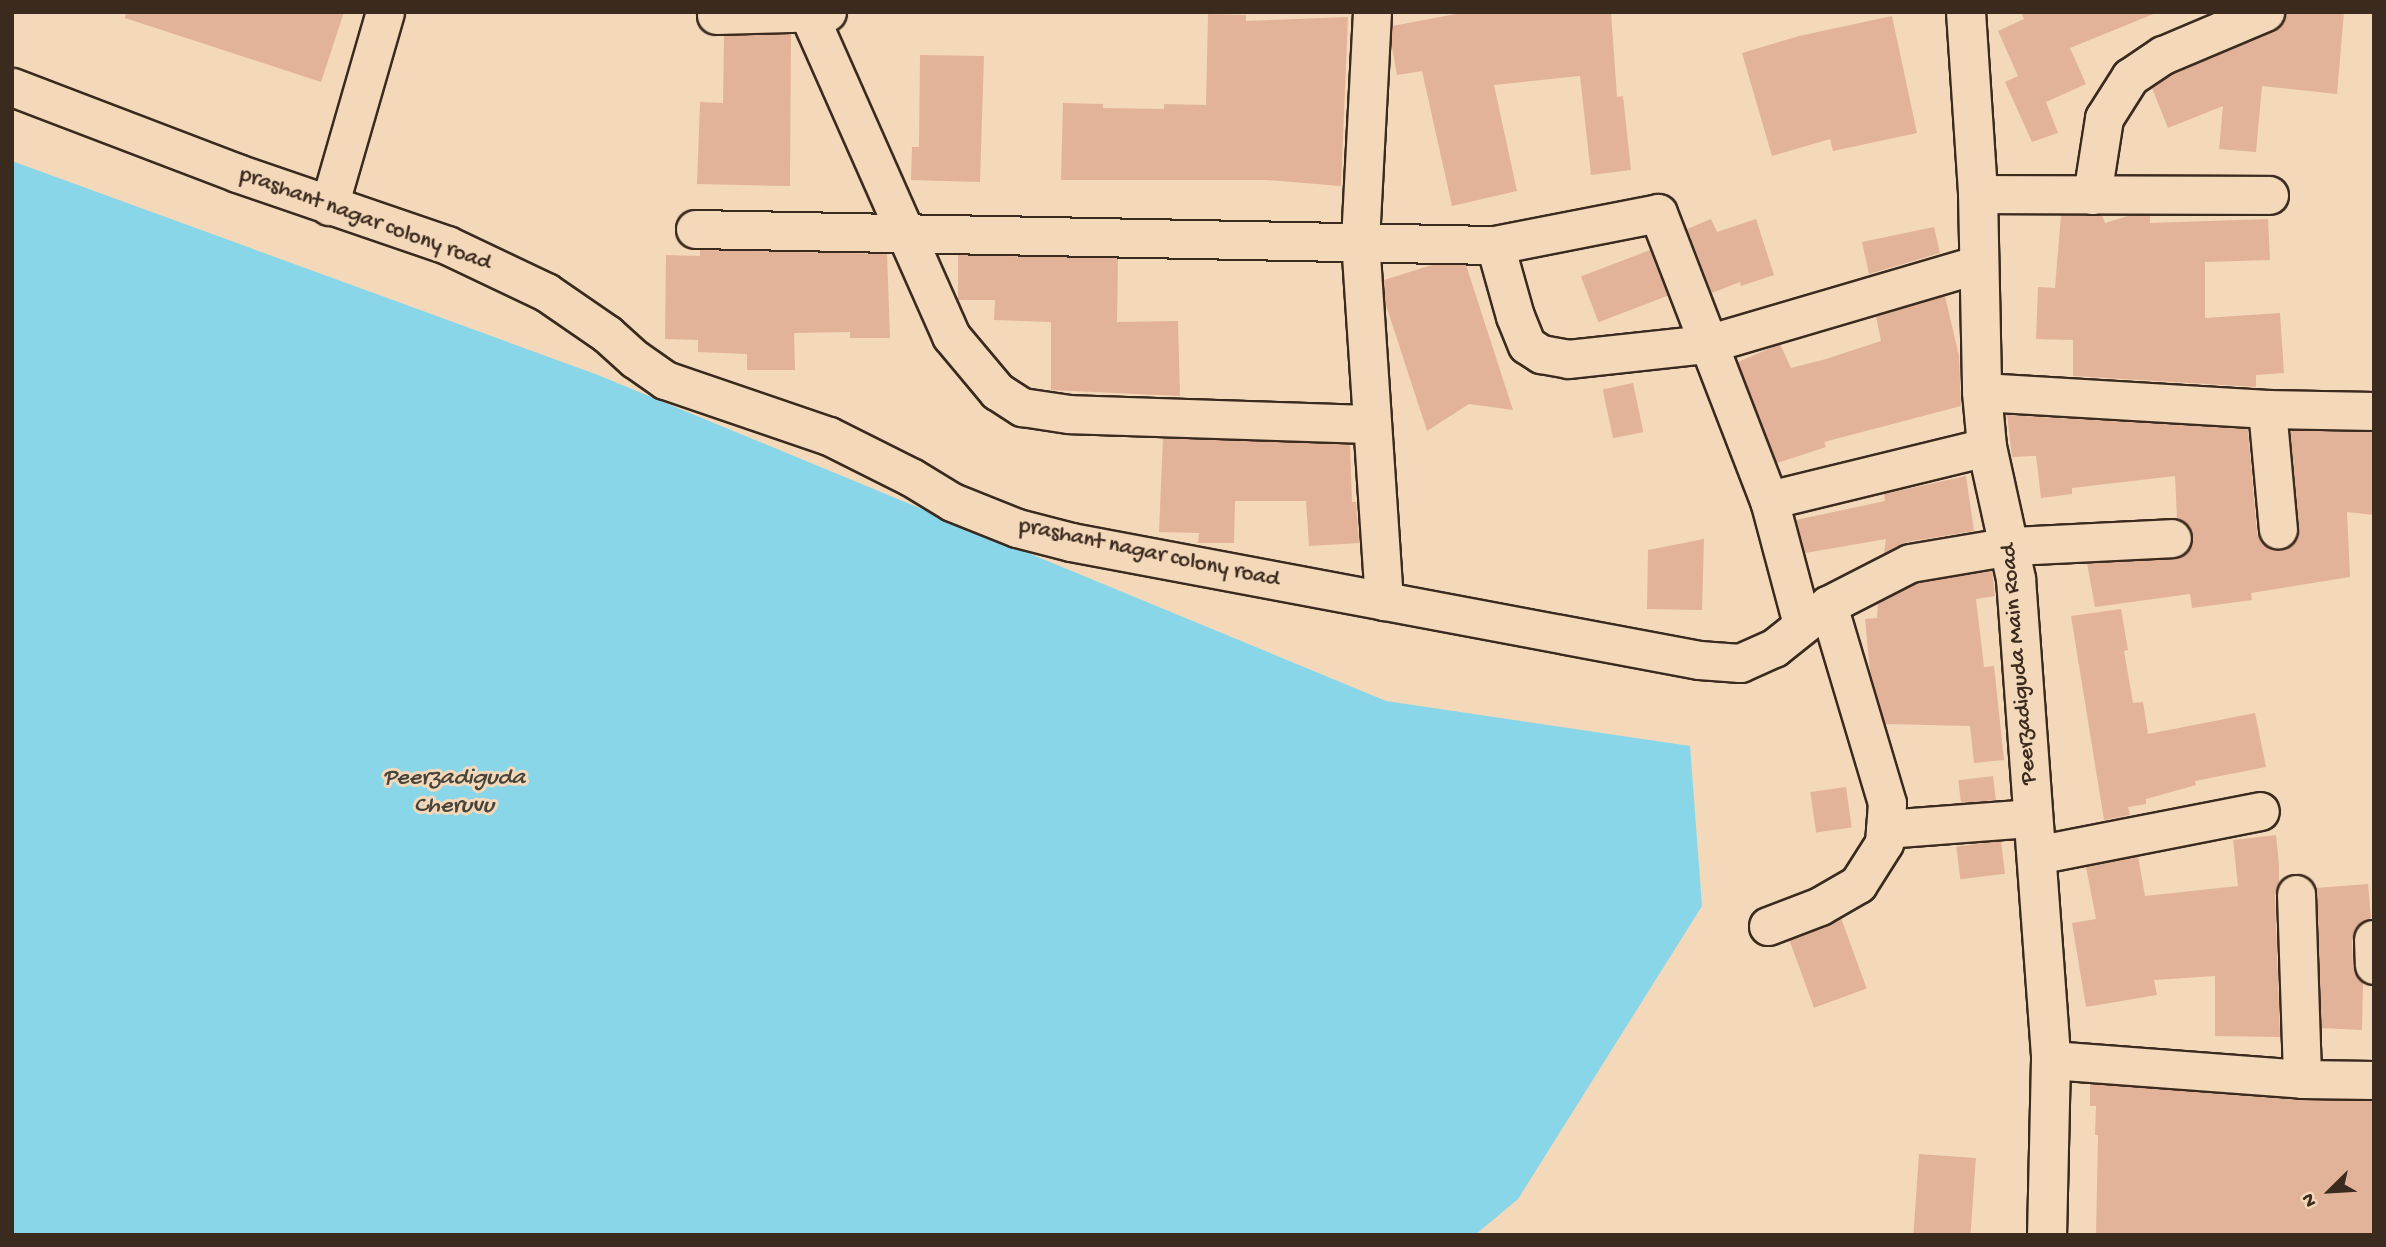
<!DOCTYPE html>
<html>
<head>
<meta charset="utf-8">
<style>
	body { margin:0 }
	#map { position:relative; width:2386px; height:1247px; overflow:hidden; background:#f3d8ba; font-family:"Gochi Hand",sans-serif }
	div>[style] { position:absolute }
	.water>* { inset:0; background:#89d6e9 }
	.building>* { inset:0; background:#e3b399; transform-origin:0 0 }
	.roads { filter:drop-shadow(2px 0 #3b2a1e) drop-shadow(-2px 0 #3b2a1e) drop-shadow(0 2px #3b2a1e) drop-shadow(0 -2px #3b2a1e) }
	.minor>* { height:37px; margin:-18.5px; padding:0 18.5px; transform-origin:18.5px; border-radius:18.5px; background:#f3d8ba }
	.tertiary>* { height:38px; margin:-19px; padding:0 19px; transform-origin:19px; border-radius:19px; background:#f3d8ba }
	span { translate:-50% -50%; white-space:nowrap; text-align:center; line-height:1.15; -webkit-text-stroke:6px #f3d8ba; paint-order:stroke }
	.street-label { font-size:23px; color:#3b2a1e }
	.water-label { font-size:24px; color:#47443c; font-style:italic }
	.frame { position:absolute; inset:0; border:14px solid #3b2a1e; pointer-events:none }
	.north { position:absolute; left:2295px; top:1156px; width:70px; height:70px; -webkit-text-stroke:5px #f3d8ba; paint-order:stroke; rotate:246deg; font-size:19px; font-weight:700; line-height:28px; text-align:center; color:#3b2a1e }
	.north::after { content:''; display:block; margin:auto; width:24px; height:32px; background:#3b2a1e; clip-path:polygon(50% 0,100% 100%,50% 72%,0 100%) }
</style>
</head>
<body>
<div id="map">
	<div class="water">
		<div style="clip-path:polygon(12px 161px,598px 375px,1386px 701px,1690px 746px,1702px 906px,1518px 1199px,1475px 1235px,12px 1235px)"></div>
	</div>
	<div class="building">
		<div style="clip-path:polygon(126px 12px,344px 12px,321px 82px,125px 18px)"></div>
		<div style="clip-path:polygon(1467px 12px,1611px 12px,1617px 97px,1623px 96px,1631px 170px,1591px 175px,1580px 76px,1494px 85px,1517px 191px,1452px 206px,1422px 71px,1397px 75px,1391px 42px,1392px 26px)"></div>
		<div style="clip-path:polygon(2021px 12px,2156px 12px,2156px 13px,2070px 48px,2086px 84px,2046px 102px,2058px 133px,2032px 142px,2005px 82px,2018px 76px,1998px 31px,2024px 19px)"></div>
		<div style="clip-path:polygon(2286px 12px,2344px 12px,2337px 94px,2262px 86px,2256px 152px,2219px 149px,2223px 106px,2168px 128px,2152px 88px,2173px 74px,2274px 31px,2282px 24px)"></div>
		<div style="clip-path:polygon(1208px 14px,1246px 15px,1246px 21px,1348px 17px,1341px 186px,1266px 180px,1061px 180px,1063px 103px,1103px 104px,1103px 108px,1164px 109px,1164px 104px,1206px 105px)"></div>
		<div style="clip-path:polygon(1892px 16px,1917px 133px,1833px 151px,1830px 139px,1772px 156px,1742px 53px,1799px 36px)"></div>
		<div style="clip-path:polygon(791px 34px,790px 186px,697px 184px,700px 102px,723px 103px,724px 36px)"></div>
		<div style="clip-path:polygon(920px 55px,984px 56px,980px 182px,911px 180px,912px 147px,919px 147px)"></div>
		<div style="clip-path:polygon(2061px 215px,2102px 215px,2105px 223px,2128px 216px,2150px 216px,2150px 223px,2268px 219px,2270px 260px,2205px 262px,2205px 318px,2280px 313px,2284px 373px,2256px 375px,2256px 387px,2073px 376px,2073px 340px,2036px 339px,2038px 287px,2055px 288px)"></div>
		<div style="clip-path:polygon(1711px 219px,1717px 232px,1756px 219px,1774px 275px,1741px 286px,1740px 282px,1712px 293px,1687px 229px)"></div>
		<div style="clip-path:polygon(1934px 227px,1940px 253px,1869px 274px,1862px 242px)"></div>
		<div style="clip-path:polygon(700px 250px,887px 254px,890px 338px,850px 338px,850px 332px,794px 333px,795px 370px,747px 370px,747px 354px,698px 352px,698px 340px,665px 339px,666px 255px,700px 256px)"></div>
		<div style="left:1650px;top:250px;width:49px;height:74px;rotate:69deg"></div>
		<div style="clip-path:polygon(958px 255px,1118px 258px,1117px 322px,1178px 321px,1180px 396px,1051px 390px,1051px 322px,994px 320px,995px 300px,958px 300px)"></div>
		<div style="clip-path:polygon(1432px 265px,1466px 265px,1513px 410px,1469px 404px,1427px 431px,1385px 302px,1384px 280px)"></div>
		<div style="clip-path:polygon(1945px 296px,1959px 356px,1961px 406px,1824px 442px,1826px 447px,1777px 463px,1738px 362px,1780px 344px,1791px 368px,1826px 359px,1881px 341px,1876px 316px)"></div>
		<div style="left:1633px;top:383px;width:50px;height:31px;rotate:78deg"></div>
		<div style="clip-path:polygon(2007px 415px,2248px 429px,2257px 533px,2261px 543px,2270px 549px,2279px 551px,2291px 547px,2297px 539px,2299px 529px,2290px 430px,2374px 432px,2374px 515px,2347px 512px,2350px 577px,2251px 593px,2252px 600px,2192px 608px,2190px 594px,2095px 607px,2087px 563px,2173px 559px,2183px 556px,2190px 548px,2193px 538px,2190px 527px,2177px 518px,2175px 476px,2072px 488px,2072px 494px,2041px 498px,2036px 456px,2012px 457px)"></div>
		<div style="clip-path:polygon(1163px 438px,1350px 444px,1352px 502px,1356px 502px,1359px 543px,1309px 546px,1306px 501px,1235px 501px,1234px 543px,1198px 543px,1199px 533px,1159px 532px)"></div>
		<div style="clip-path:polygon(1966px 476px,1974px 531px,1907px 542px,1884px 553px,1886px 539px,1805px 553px,1796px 520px,1885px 501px,1884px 494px)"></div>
		<div style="clip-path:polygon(1704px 539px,1702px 610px,1647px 609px,1648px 550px)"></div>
		<div style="clip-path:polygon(1992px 571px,1995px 596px,1976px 599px,1984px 667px,1994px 666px,2004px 760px,1974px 763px,1970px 726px,1885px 724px,1870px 671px,1865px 619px,1877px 618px,1878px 603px,1917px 583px)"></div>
		<div style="clip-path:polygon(2121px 609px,2128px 650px,2124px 651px,2133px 703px,2143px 702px,2148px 734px,2255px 713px,2266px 767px,2195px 781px,2196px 785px,2146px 799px,2146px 804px,2128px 807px,2130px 815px,2104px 820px,2071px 616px)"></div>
		<div style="left:1993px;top:776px;width:24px;height:35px;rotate:83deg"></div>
		<div style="left:1846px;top:787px;width:41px;height:36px;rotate:82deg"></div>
		<div style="clip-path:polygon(2276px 835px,2279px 864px,2279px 882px,2275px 895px,2280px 1037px,2215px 1036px,2215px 976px,2154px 980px,2157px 995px,2086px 1007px,2072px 923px,2096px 919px,2086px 867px,2138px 856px,2145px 896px,2238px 886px,2233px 840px)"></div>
		<div style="left:2001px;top:841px;width:33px;height:45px;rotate:83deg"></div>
		<div style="clip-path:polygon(2368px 884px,2371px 918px,2355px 929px,2352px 940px,2353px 966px,2363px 983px,2362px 1030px,2321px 1028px,2316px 888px)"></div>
		<div style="left:1841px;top:918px;width:75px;height:56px;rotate:70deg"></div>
		<div style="clip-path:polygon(2090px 1084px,2300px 1100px,2374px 1101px,2374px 1235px,2096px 1235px,2098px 1135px,2095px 1135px,2096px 1106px,2090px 1106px)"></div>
		<div style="left:1919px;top:1154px;width:57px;height:81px;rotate:4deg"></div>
	</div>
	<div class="roads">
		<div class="minor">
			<div style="left:1372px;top:12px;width:228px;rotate:93deg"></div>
			<div style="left:1360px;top:240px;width:362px;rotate:86.2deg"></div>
			<div style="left:808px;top:13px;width:353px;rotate:66.1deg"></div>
			<div style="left:951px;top:336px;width:72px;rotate:50.1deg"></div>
			<div style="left:997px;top:391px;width:30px;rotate:33deg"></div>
			<div style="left:1022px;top:407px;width:48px;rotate:8.5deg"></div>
			<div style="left:1069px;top:414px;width:303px;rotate:1.9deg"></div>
			<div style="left:716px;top:15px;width:111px;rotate:-1.5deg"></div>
			<div style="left:12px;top:87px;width:241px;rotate:20.9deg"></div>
			<div style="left:237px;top:173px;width:222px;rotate:18.9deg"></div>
			<div style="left:447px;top:245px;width:110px;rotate:25.4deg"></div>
			<div style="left:546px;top:292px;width:74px;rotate:34.5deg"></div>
			<div style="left:607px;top:334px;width:38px;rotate:42deg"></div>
			<div style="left:635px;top:359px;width:37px;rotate:35deg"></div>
			<div style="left:665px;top:380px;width:173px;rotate:18.9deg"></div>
			<div style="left:829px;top:436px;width:92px;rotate:26.6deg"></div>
			<div style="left:911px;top:477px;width:48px;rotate:31.4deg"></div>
			<div style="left:952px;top:502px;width:70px;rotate:21.8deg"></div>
			<div style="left:1017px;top:528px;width:56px;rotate:14.5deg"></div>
			<div style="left:1071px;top:542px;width:639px;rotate:10.64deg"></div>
			<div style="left:1699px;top:660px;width:41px;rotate:4.2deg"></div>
			<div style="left:1740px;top:663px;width:37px;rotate:-24deg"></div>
			<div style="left:1774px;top:648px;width:69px;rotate:-38.5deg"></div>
			<div style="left:1828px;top:605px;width:92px;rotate:-27.1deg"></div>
			<div style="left:1910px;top:563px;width:102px;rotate:-9.6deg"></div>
			<div style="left:2011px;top:546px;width:161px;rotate:-2.8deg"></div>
			<div style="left:1978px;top:194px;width:291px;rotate:0.2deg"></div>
			<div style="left:2092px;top:195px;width:78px;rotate:-81.1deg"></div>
			<div style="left:2104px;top:118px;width:49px;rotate:-57.6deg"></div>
			<div style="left:2130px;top:77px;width:40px;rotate:-34deg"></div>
			<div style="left:2163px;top:55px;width:111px;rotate:-22.9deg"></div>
			<div style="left:329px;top:206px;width:202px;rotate:-73.9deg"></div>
			<div style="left:695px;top:229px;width:800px;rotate:1.15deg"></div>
			<div style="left:1495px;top:245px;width:166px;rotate:-11.1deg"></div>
			<div style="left:1658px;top:213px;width:308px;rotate:68.9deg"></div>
			<div style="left:1769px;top:500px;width:128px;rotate:75.1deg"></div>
			<div style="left:1495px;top:245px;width:74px;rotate:74.3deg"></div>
			<div style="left:1515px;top:316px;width:31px;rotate:68deg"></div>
			<div style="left:1527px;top:345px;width:17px;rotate:33deg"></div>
			<div style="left:1541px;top:354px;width:27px;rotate:10deg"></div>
			<div style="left:1568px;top:359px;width:140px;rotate:-6.2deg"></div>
			<div style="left:1707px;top:344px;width:283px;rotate:-16.4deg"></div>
			<div style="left:1982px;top:392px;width:286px;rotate:3.4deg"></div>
			<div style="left:2267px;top:409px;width:107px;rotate:1.1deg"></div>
			<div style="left:2267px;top:409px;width:121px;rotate:84.8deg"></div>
			<div style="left:1769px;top:500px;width:224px;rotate:-13.7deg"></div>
			<div style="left:1885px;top:829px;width:148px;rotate:-4.3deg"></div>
			<div style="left:2036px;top:855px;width:228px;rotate:-11.1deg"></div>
			<div style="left:2296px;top:894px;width:185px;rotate:88.1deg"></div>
			<div style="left:1768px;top:926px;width:56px;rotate:-21deg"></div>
			<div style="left:1820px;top:906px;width:44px;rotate:-30.1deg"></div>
			<div style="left:1858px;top:884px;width:49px;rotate:-57.6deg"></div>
			<div style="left:1884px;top:843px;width:40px;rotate:-85.7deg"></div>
			<div style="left:1887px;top:803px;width:207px;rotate:-106.6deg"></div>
			<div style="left:2373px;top:939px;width:26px;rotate:88deg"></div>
			<div style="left:2051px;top:1060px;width:252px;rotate:4.3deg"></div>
			<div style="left:2302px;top:1079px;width:72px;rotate:0.8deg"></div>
		</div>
		<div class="tertiary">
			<div style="left:1966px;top:12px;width:182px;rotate:86.2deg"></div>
			<div style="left:1978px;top:194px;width:198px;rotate:88.8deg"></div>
			<div style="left:1982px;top:392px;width:55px;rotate:84.8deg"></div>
			<div style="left:1987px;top:447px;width:135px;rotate:77.6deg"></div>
			<div style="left:2016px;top:579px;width:482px;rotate:85.8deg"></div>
			<div style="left:2051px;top:1060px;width:175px;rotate:91.3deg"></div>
		</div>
	</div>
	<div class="street-label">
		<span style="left:365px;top:220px;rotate:20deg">prashant nagar colony road</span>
		<span style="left:1149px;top:554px;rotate:12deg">prashant nagar colony road</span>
		<span style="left:2020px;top:664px;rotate:-95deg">Peerzadiguda Main Road</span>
	</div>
	<div class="water-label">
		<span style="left:454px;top:793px">Peerzadiguda<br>Cheruvu</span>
	</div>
	<div class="frame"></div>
	<div class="north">N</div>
</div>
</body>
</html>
